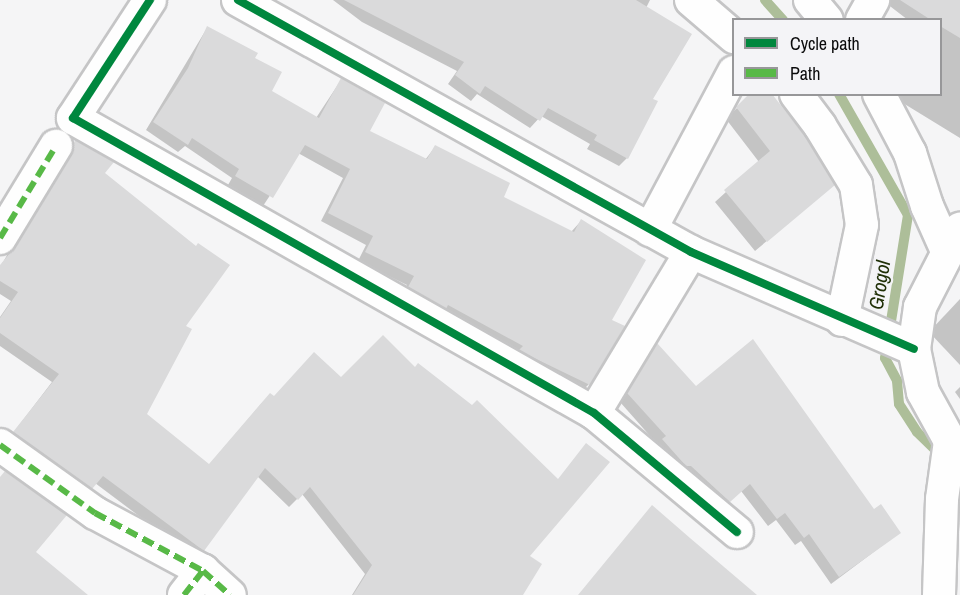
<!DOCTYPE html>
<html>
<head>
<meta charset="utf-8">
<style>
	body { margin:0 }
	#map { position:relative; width:960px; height:595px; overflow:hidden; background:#f5f5f6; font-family:"Archivo Narrow",sans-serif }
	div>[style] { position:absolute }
	.shadow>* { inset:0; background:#0003 }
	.stream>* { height:10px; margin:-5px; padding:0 5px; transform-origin:5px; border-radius:5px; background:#adbe99 }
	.building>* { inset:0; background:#dadadb }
	.roads { filter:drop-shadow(2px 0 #c5c5c6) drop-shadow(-2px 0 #c5c5c6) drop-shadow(0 2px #c5c5c6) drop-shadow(0 -2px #c5c5c6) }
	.minor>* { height:32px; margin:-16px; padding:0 16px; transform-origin:16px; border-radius:16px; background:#fefefe }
	.quiet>* { height:6px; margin-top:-3px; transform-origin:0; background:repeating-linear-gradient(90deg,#58b947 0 12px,transparent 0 18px) }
	.cycleway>* { height:8px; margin:-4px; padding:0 4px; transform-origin:4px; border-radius:4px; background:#00873e }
	span { translate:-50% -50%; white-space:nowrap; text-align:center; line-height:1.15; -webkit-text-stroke:4.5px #f4f4f7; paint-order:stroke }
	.water-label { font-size:20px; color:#213108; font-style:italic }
	.legend { position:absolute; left:732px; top:18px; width:210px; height:78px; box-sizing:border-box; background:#f4f4f7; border:2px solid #979799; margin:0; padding:8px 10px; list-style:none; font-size:18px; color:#0b0b0c }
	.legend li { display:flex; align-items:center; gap:12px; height:30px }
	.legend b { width:30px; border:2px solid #979799 }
</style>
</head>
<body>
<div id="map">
	<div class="shadow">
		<div style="clip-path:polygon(333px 0,650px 0,646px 8px,651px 99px,627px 158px,619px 166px,587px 149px,590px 144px,541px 116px,530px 128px,477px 94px,471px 101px,448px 84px,457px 71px,362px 22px)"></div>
		<div style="clip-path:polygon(882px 0,960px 0,960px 138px,898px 100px,901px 94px,940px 94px,940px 20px,908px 20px)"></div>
		<div style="clip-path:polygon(207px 28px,253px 58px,270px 92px,316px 118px,341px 80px,368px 131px,425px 160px,435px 147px,502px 197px,571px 232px,581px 221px,610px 321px,589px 384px,580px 393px,401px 296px,407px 285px,358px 261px,366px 245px,321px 221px,343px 178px,298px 153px,263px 206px,228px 185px,232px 178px,185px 146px,178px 152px,146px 130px)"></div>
		<div style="clip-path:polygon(737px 108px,833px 185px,755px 251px,715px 202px,759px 162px,726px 119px)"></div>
		<div style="clip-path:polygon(75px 142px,103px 174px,184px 326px,145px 414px,209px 465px,262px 403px,527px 556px,522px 595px,352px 595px,365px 574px,302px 494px,289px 507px,257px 476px,195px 558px,95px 483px,83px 496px,7px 441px,52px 382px,0 346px,0 317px,11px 301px,0 294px,0 267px)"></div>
		<div style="clip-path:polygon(960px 299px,960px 365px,929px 332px)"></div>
		<div style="clip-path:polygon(657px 345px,696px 388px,874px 511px,899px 533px,831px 584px,801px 541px,795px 545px,776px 520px,768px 526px,741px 491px,721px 509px,655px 449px,658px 445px,620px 402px)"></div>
		<div style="clip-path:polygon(960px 387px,960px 399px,955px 392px)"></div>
	</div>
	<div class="stream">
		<div style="left:765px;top:0;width:27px;rotate:48deg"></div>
		<div style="left:839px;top:94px;width:139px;rotate:60.3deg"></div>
		<div style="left:908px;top:215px;width:145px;rotate:99.1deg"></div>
		<div style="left:885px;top:358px;width:26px;rotate:62deg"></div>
		<div style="left:897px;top:381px;width:23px;rotate:85deg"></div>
		<div style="left:899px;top:404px;width:33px;rotate:57deg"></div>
		<div style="left:917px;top:432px;width:35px;rotate:44deg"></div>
	</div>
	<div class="building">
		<div style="clip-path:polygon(344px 0,636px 0,692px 34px,653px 99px,658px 101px,628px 159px,594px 140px,597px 135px,548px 108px,540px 121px,485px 86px,480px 94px,455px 75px,464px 62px)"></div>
		<div style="clip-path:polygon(900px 0,960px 0,960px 38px,940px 26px,940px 20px,931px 20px)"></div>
		<div style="clip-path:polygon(207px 26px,258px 53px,255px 58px,282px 72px,272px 91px,319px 118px,341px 78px,385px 103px,370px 131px,427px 159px,435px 145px,510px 183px,504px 197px,574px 232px,581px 219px,646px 260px,612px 320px,625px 326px,590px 385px,532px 357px,519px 350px,523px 346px,448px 305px,446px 309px,408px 287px,414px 276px,365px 252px,373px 236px,328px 213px,350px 169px,305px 145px,273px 198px,235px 176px,239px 169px,192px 138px,188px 145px,153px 122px,188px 68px)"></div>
		<div style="clip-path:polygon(749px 94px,772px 94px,805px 136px,835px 185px,767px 242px,724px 190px,770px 151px,736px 107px)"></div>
		<div style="clip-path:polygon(75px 140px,114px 162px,105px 173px,196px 246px,198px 243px,230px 265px,186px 326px,192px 329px,147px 414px,209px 464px,270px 393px,274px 396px,314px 352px,341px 377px,383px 335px,415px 367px,418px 363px,472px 405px,477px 400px,558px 479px,586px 443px,610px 462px,530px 556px,542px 564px,523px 595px,353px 595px,372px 565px,310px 487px,298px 500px,265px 468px,204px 551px,103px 476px,92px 489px,13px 432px,59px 374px,0 333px,0 318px,18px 292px,0 281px,0 265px,15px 247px,71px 155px)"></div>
		<div style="clip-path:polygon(753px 339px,874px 509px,881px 504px,901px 533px,839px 577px,809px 534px,804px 538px,785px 513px,777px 519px,750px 484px,730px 502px,691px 466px,686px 466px,662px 439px,666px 436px,627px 393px,657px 343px,696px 386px)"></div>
		<div style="clip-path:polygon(5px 471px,67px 515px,36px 552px,88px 595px,0 595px,0 477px)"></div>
		<div style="clip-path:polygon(652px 505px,690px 538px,757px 595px,578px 595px)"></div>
	</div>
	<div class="roads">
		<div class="minor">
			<div style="left:150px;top:0;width:141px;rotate:123.1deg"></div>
			<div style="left:73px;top:118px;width:599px;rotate:29.52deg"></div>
			<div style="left:594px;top:413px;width:186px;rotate:39.8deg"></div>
			<div style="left:238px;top:0;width:518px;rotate:29.09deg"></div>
			<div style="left:691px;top:252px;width:243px;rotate:23.5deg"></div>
			<div style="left:691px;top:0;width:57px;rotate:40.7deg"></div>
			<div style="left:810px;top:0;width:26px;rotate:50deg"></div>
			<div style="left:862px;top:20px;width:23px;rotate:-61deg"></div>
			<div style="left:796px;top:94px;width:40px;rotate:53deg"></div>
			<div style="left:820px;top:126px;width:69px;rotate:58.6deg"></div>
			<div style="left:856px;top:185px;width:40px;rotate:81.5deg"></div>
			<div style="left:862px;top:225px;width:97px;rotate:101.9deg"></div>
			<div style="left:879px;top:94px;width:67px;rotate:62.3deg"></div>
			<div style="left:910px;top:153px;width:56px;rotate:72.2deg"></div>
			<div style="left:927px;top:206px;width:49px;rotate:66deg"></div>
			<div style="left:650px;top:230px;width:179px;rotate:-62deg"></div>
			<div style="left:0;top:238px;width:108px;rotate:-58.7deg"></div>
			<div style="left:594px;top:413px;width:188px;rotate:-58.9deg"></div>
			<div style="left:0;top:445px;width:117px;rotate:35.6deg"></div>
			<div style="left:95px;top:513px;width:123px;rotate:28.2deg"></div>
			<div style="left:203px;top:571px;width:36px;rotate:42deg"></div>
			<div style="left:184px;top:595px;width:31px;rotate:-52deg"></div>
			<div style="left:939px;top:595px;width:96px;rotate:-88.2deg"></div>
			<div style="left:942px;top:499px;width:59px;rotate:-82.1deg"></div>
			<div style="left:950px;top:441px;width:56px;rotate:-118.9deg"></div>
			<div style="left:923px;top:392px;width:44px;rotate:-101.8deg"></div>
			<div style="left:914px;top:349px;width:42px;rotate:-81.9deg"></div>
			<div style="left:920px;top:307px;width:88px;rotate:-62.9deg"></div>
		</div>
	</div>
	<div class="quiet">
		<div style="left:0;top:238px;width:108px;rotate:-58.7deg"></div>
		<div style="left:0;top:445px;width:117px;rotate:35.6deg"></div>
		<div style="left:95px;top:513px;width:123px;rotate:28.2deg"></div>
		<div style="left:203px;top:571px;width:36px;rotate:42deg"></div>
		<div style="left:184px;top:595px;width:31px;rotate:-52deg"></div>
	</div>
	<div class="cycleway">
		<div style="left:150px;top:0;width:141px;rotate:123.1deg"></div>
		<div style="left:73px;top:118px;width:599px;rotate:29.52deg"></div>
		<div style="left:594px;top:413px;width:186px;rotate:39.8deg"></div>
		<div style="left:238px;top:0;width:518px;rotate:29.09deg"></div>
		<div style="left:691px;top:252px;width:243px;rotate:23.5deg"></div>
	</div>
	<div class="water-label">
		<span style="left:879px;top:285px;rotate:-81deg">Grogol</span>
	</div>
	<ul class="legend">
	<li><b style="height:8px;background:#00873e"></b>Cycle path</li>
	<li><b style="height:8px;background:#58b947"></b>Path</li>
	</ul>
</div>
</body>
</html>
